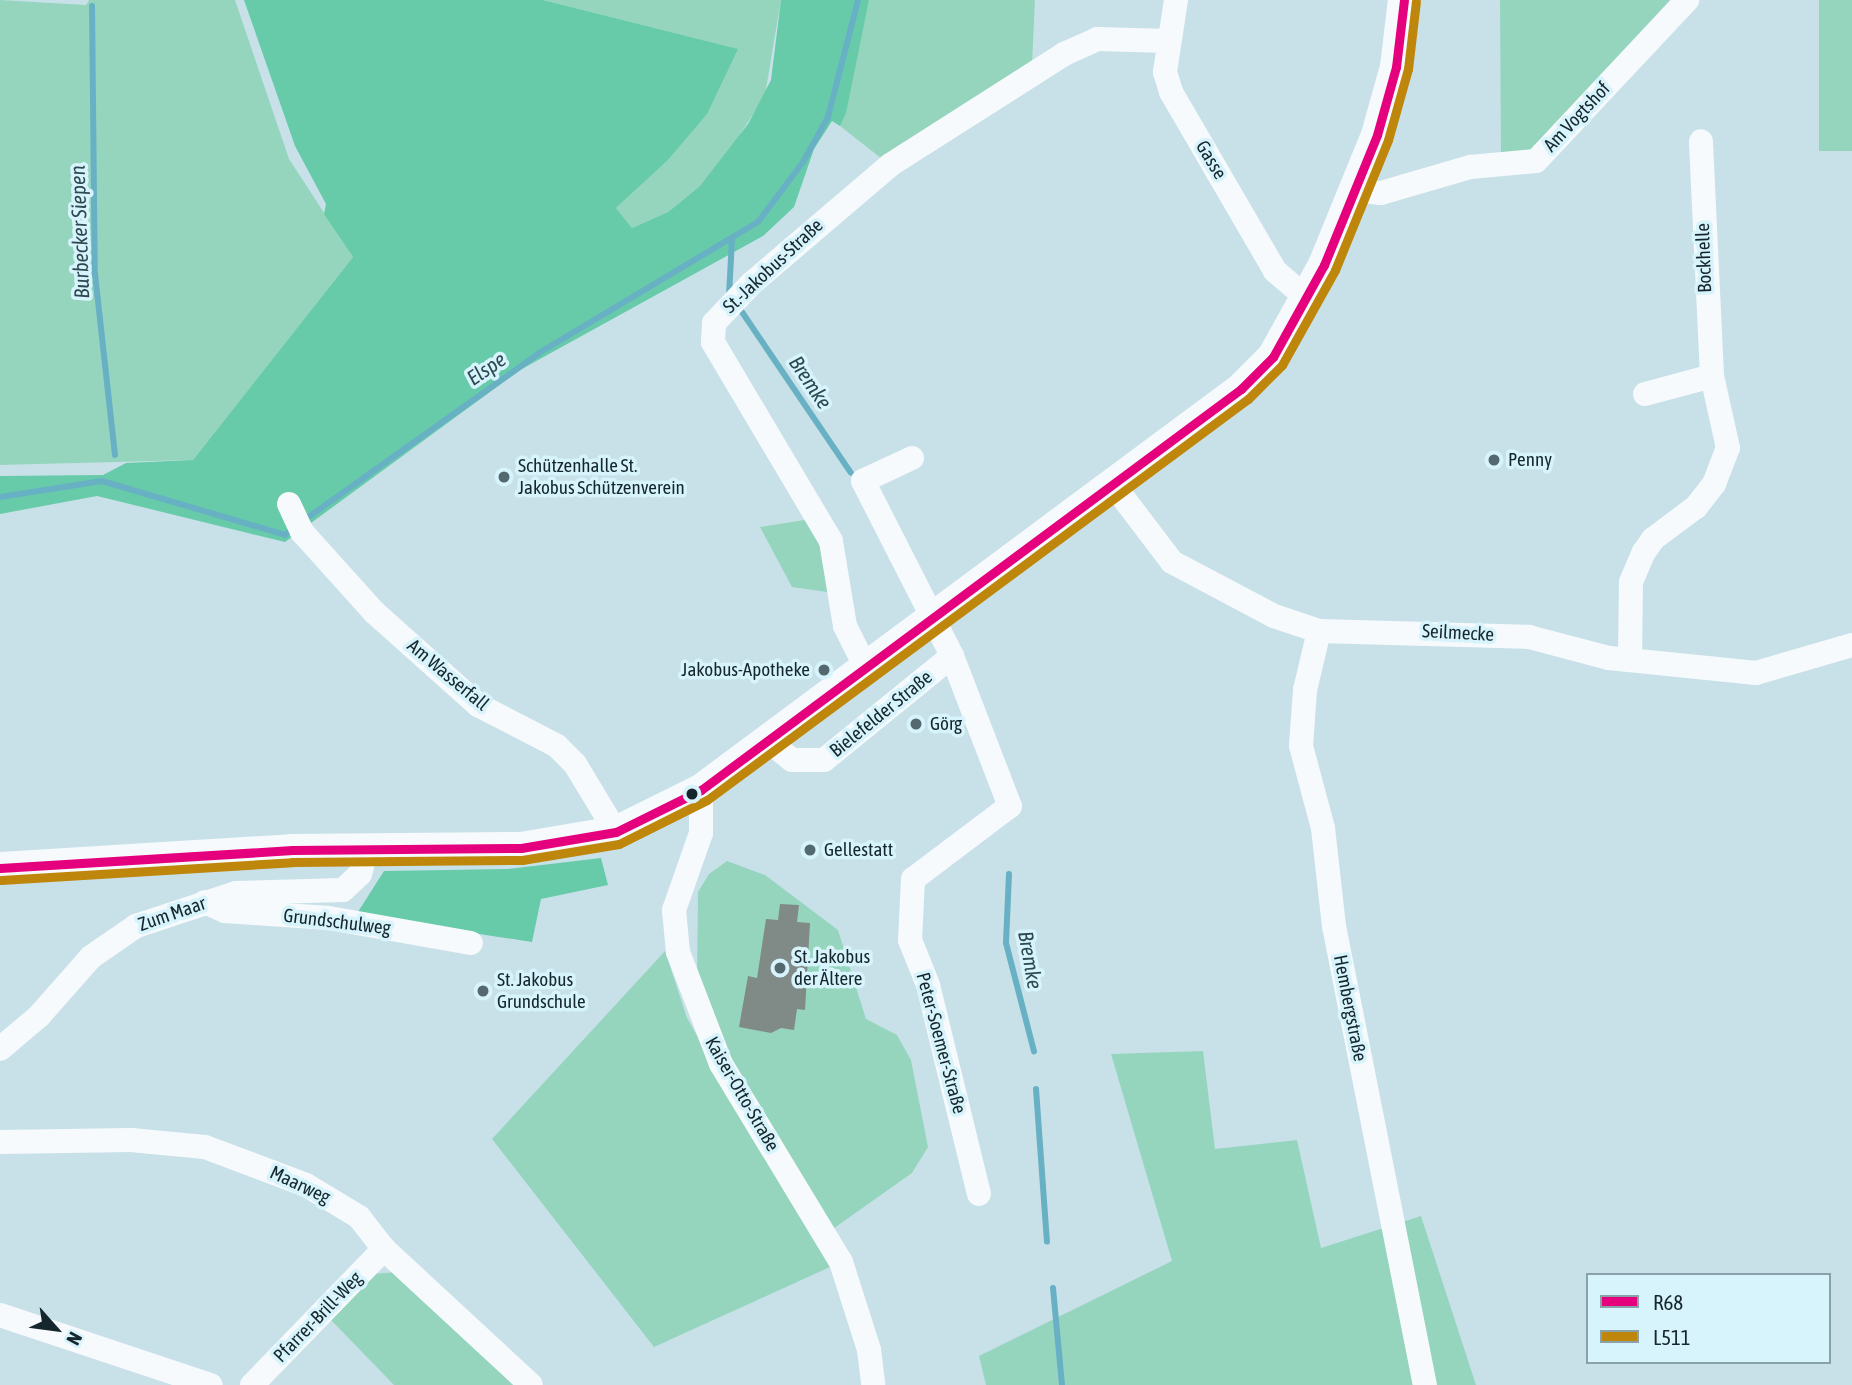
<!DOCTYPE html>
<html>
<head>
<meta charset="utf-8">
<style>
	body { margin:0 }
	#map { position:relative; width:1852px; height:1385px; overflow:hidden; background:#c8e1e9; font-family:"Asap Condensed",sans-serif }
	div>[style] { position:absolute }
	.green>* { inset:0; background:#96d5bd; transform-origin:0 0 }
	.forest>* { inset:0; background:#67cbaa }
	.stream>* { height:6px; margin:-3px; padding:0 3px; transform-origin:3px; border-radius:3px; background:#68b1c4 }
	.building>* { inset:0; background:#808a87 }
	.minor>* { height:24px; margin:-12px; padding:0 12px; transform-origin:12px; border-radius:12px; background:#f7fafc }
	.major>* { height:32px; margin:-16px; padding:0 16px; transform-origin:16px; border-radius:16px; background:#f7fafc }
	.bus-1>* { height:9px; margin:-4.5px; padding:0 4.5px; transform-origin:4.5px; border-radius:4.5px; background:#e5007d }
	.bus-2>* { height:9px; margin:-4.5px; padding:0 4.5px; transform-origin:4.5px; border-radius:4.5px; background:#be860b }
	.dots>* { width:19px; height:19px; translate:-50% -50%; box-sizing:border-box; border:4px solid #d7f3fb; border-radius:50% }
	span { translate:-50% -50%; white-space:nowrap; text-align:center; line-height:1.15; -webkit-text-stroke:7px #d7f3fb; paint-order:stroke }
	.street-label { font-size:19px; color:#15272d }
	.poi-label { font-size:19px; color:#15272d }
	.left { translate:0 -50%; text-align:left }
	.right { translate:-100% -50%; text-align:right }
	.water-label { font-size:21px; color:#2c4951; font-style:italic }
	.legend { position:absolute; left:1586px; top:1273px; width:245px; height:91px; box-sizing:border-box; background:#d7f3fb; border:2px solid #89a1a9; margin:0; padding:9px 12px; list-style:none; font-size:21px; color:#15272d }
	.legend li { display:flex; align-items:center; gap:14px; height:35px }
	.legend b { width:35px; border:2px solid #89a1a9 }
	.north { position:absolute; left:21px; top:1294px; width:70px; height:70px; -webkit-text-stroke:5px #d7f3fb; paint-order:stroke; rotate:118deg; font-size:19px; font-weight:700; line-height:28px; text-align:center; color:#15272d }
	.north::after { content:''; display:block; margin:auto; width:24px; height:32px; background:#15272d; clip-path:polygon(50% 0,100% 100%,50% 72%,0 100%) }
</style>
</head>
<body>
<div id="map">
	<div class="green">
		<div style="clip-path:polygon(0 0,86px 5px,89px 0,235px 0,289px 159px,353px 257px,193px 460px,0 465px)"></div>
		<div style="clip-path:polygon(543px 0,781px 0,765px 95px,731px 149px,700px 186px,668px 212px,632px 228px,616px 208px,667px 161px,737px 49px)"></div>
		<div style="clip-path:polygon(869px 0,1035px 0,1032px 64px,886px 162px,840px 126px)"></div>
		<div style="clip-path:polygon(1500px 0,1670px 0,1523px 158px,1501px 157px)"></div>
		<div style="left:1819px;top:0;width:33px;height:151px"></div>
		<div style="clip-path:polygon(817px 518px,834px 593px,792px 587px,760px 527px)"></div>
		<div style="clip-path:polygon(727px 861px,765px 875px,838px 930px,866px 1019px,897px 1035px,911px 1060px,928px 1147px,912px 1173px,830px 1231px,721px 1050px,697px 977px,698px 892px,709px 874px)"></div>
		<div style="clip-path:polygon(665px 951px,687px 1018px,830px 1267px,654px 1347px,492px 1139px)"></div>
		<div style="clip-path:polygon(1203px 1051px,1215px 1149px,1297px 1140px,1321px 1248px,1421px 1216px,1476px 1385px,986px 1385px,979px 1356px,1172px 1261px,1111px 1054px)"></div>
		<div style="clip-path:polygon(397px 1272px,514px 1385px,394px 1385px,331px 1320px,372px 1274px)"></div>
	</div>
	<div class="forest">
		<div style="clip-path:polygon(244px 0,543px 0,738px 49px,707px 114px,667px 161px,616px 208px,632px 228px,668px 212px,700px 186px,748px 124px,771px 80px,781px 0,869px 0,846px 113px,840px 126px,832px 121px,814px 149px,794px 207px,763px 236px,520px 370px,285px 542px,97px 496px,0 514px,0 476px,103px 475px,126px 463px,193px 460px,353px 257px,324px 214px,326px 204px,295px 146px)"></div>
		<div style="clip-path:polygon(601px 858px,608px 885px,541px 899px,532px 942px,356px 915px,384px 871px,507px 869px)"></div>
	</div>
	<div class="stream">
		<div style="left:92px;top:6px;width:268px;rotate:89.4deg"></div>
		<div style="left:95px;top:274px;width:182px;rotate:83.7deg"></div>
		<div style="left:729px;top:295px;width:55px;rotate:-86.9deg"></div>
		<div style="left:742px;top:312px;width:194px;rotate:55.9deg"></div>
		<div style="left:0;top:497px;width:103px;rotate:-8.9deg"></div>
		<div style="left:102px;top:481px;width:191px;rotate:16.4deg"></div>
		<div style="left:285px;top:535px;width:13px;rotate:-39deg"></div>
		<div style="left:303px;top:521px;width:290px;rotate:-35.4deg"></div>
		<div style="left:539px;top:353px;width:255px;rotate:-30.9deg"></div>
		<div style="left:758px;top:222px;width:75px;rotate:-53.1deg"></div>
		<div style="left:803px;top:162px;width:51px;rotate:-60.9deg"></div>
		<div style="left:828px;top:117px;width:121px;rotate:-75.6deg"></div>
		<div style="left:1009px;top:874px;width:69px;rotate:92.5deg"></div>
		<div style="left:1006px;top:943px;width:112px;rotate:75.5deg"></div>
		<div style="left:1036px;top:1089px;width:153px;rotate:85.9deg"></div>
		<div style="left:1053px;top:1288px;width:97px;rotate:84.7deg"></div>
	</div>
	<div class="building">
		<div style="clip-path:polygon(780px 904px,799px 905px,797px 922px,810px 923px,805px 1010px,797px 1009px,794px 1030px,781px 1028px,771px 1033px,739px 1027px,748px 976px,757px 978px,766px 919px,778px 920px)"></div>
	</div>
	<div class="minor">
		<div style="left:1176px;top:0;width:73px;rotate:98.7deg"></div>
		<div style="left:1165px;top:72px;width:21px;rotate:73deg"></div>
		<div style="left:1171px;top:92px;width:207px;rotate:59.8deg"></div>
		<div style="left:1275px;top:271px;width:43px;rotate:40.3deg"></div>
		<div style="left:1356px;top:190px;width:25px;rotate:7deg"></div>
		<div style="left:1381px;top:193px;width:93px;rotate:-16.3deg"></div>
		<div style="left:1470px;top:167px;width:66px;rotate:-5.2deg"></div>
		<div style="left:1536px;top:161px;width:221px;rotate:-46.8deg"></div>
		<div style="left:1645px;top:394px;width:69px;rotate:-15deg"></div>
		<div style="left:912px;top:458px;width:54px;rotate:154.9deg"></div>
		<div style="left:863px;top:481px;width:196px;rotate:63deg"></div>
		<div style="left:952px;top:656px;width:161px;rotate:68.9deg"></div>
		<div style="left:1010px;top:806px;width:121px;rotate:143deg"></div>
		<div style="left:913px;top:879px;width:61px;rotate:92.8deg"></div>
		<div style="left:910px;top:940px;width:48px;rotate:68.2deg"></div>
		<div style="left:928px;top:985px;width:215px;rotate:76.3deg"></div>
		<div style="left:1112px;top:483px;width:99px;rotate:52.8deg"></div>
		<div style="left:1172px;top:562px;width:115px;rotate:27.9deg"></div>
		<div style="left:1274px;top:616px;width:47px;rotate:18.4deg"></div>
		<div style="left:1319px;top:631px;width:210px;rotate:1.6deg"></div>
		<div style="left:1529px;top:637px;width:83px;rotate:14.7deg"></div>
		<div style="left:1609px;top:658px;width:148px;rotate:5.8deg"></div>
		<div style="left:1756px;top:673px;width:100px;rotate:-16.3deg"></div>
		<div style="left:289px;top:504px;width:31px;rotate:65deg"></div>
		<div style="left:302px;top:532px;width:108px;rotate:48deg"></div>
		<div style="left:374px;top:612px;width:140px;rotate:41.8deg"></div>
		<div style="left:478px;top:705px;width:89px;rotate:27.4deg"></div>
		<div style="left:557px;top:746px;width:25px;rotate:45deg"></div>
		<div style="left:575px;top:764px;width:79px;rotate:58.9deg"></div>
		<div style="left:1319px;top:631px;width:61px;rotate:103.3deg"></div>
		<div style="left:1305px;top:690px;width:56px;rotate:94.1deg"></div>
		<div style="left:1301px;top:746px;width:85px;rotate:75deg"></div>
		<div style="left:1323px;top:828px;width:99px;rotate:83.6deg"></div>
		<div style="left:1334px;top:926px;width:468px;rotate:78.8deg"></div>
		<div style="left:1630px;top:660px;width:78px;rotate:-89.3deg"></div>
		<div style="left:1631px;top:582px;width:33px;rotate:-67deg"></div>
		<div style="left:1644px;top:552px;width:16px;rotate:-55deg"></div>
		<div style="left:1653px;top:539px;width:54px;rotate:-36.7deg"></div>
		<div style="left:1696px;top:507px;width:29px;rotate:-52deg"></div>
		<div style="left:1714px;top:484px;width:39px;rotate:-69deg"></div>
		<div style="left:1728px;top:448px;width:74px;rotate:-102.5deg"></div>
		<div style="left:1712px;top:376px;width:235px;rotate:-92.7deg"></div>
		<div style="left:867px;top:670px;width:49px;rotate:-116.6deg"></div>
		<div style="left:845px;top:626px;width:86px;rotate:-99.4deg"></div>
		<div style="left:831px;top:541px;width:231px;rotate:-120.7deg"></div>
		<div style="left:713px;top:342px;width:19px;rotate:-87deg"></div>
		<div style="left:714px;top:323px;width:55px;rotate:-46.5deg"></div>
		<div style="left:752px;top:283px;width:182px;rotate:-40.5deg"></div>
		<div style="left:890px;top:165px;width:206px;rotate:-32.5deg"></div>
		<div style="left:1064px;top:54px;width:36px;rotate:-24deg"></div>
		<div style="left:1097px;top:39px;width:72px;rotate:1.6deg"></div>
		<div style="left:771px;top:743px;width:27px;rotate:39deg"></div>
		<div style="left:792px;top:760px;width:32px"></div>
		<div style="left:824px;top:760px;width:165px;rotate:-39.1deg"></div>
		<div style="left:701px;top:790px;width:43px;rotate:90deg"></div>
		<div style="left:701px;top:833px;width:82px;rotate:109.3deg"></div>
		<div style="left:674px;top:910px;width:42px;rotate:84.6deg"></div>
		<div style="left:678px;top:952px;width:120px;rotate:69deg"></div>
		<div style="left:721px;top:1064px;width:232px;rotate:58.8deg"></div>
		<div style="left:841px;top:1262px;width:92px;rotate:72.3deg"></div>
		<div style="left:869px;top:1350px;width:35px;rotate:83deg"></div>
		<div style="left:205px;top:902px;width:22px;rotate:24deg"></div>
		<div style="left:225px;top:911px;width:104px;rotate:3.9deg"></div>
		<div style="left:329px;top:918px;width:144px;rotate:10deg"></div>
		<div style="left:0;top:1049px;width:51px;rotate:-40.2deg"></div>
		<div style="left:39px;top:1016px;width:79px;rotate:-48.6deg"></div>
		<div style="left:91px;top:957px;width:55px;rotate:-34.6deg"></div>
		<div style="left:136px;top:926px;width:105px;rotate:-18.3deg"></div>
		<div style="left:236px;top:893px;width:107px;rotate:-1.6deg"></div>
		<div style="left:343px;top:890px;width:23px;rotate:-43deg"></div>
		<div style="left:360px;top:874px;width:24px;rotate:-75deg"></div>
		<div style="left:0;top:1142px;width:131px;rotate:-0.9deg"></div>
		<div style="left:131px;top:1140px;width:74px;rotate:5.4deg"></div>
		<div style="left:205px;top:1147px;width:108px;rotate:20.6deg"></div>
		<div style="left:306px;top:1185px;width:62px;rotate:31.1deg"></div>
		<div style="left:359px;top:1217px;width:41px;rotate:52deg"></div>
		<div style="left:384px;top:1249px;width:200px;rotate:42.8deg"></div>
		<div style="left:0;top:1315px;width:222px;rotate:18.4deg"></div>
		<div style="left:252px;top:1385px;width:190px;rotate:-45.9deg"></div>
	</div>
	<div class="major">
		<div style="left:0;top:868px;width:293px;rotate:-3.5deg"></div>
		<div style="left:292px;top:850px;width:229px;rotate:-0.5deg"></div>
		<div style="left:521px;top:848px;width:96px;rotate:-9.6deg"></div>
		<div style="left:616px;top:832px;width:95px;rotate:-26.3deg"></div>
		<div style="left:701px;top:790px;width:673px;rotate:-36.6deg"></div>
		<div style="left:1241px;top:389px;width:45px;rotate:-45deg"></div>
		<div style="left:1273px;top:357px;width:105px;rotate:-61deg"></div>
		<div style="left:1324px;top:265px;width:140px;rotate:-67.8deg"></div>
		<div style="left:1377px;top:135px;width:71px;rotate:-74.4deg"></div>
		<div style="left:1396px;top:67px;width:67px;rotate:-83.2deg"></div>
	</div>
	<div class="bus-1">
		<div style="left:0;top:868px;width:293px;rotate:-3.5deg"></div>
		<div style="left:292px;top:850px;width:229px;rotate:-0.5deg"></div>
		<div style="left:521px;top:848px;width:96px;rotate:-9.6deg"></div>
		<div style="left:616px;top:832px;width:95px;rotate:-26.3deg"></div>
		<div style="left:701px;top:790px;width:673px;rotate:-36.6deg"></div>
		<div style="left:1241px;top:389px;width:45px;rotate:-45deg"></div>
		<div style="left:1273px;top:357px;width:105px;rotate:-61deg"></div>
		<div style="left:1324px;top:265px;width:140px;rotate:-67.8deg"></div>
		<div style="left:1377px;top:135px;width:71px;rotate:-74.4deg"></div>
		<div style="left:1396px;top:67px;width:67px;rotate:-83.2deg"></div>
	</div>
	<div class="bus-2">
		<div style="left:1px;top:880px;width:292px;rotate:-3.5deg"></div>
		<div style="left:292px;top:862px;width:230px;rotate:-0.5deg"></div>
		<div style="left:522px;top:860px;width:98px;rotate:-9.4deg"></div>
		<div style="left:619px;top:844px;width:98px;rotate:-26.6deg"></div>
		<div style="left:707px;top:800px;width:673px;rotate:-36.55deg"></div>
		<div style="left:1248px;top:399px;width:48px;rotate:-45deg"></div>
		<div style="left:1282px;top:365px;width:109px;rotate:-60.8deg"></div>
		<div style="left:1335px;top:270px;width:140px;rotate:-67.8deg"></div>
		<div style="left:1388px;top:140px;width:74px;rotate:-74.3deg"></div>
		<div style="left:1408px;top:69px;width:68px;rotate:-83.3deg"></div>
	</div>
	<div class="dots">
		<div style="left:1494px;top:460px;background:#54686f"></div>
		<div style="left:504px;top:477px;background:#54686f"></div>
		<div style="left:824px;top:670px;background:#54686f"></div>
		<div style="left:916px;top:724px;background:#54686f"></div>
		<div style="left:692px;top:794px;background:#15272d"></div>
		<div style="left:810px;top:850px;background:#54686f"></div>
		<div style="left:780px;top:968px;background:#54686f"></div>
		<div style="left:483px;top:991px;background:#54686f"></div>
	</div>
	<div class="street-label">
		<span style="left:1577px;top:117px;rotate:-47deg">Am Vogtshof</span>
		<span style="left:1211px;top:160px;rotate:59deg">Gasse</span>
		<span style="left:1704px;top:258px;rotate:-92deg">Bockhelle</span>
		<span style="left:773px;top:266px;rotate:-43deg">St.-Jakobus-Straße</span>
		<span style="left:1458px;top:633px;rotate:3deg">Seilmecke</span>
		<span style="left:448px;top:675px;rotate:40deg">Am Wasserfall</span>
		<span style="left:881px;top:714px;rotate:-39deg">Bielefelder Straße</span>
		<span style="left:172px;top:914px;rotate:-19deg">Zum Maar</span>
		<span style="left:337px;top:922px;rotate:7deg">Grundschulweg</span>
		<span style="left:1350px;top:1008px;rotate:79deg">Hembergstraße</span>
		<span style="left:941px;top:1043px;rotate:75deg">Peter-Soemer-Straße</span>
		<span style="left:742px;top:1094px;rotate:60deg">Kaiser-Otto-Straße</span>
		<span style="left:300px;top:1185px;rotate:25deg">Maarweg</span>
		<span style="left:318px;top:1317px;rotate:-46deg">Pfarrer-Brill-Weg</span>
	</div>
	<div class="poi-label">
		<span class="left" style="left:1508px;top:460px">Penny</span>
		<span class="left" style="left:518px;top:477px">Schützenhalle St.<br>Jakobus Schützenverein</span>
		<span class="right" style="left:810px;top:670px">Jakobus-Apotheke</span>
		<span class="left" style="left:930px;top:724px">Görg</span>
		<span class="left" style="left:824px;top:850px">Gellestatt</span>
		<span class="left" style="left:794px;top:968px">St. Jakobus<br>der Ältere</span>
		<span class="left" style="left:497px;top:991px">St. Jakobus<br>Grundschule</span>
	</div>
	<div class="water-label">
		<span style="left:79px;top:232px;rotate:-92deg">Burbecker Siepen</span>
		<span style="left:486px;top:368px;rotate:-34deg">Elspe</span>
		<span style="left:811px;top:382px;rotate:56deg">Bremke</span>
		<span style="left:1031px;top:960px;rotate:80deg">Bremke</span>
	</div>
	<ul class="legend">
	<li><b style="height:9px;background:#e5007d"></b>R68</li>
	<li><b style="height:9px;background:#be860b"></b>L511</li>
	</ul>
	<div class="north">N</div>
</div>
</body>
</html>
